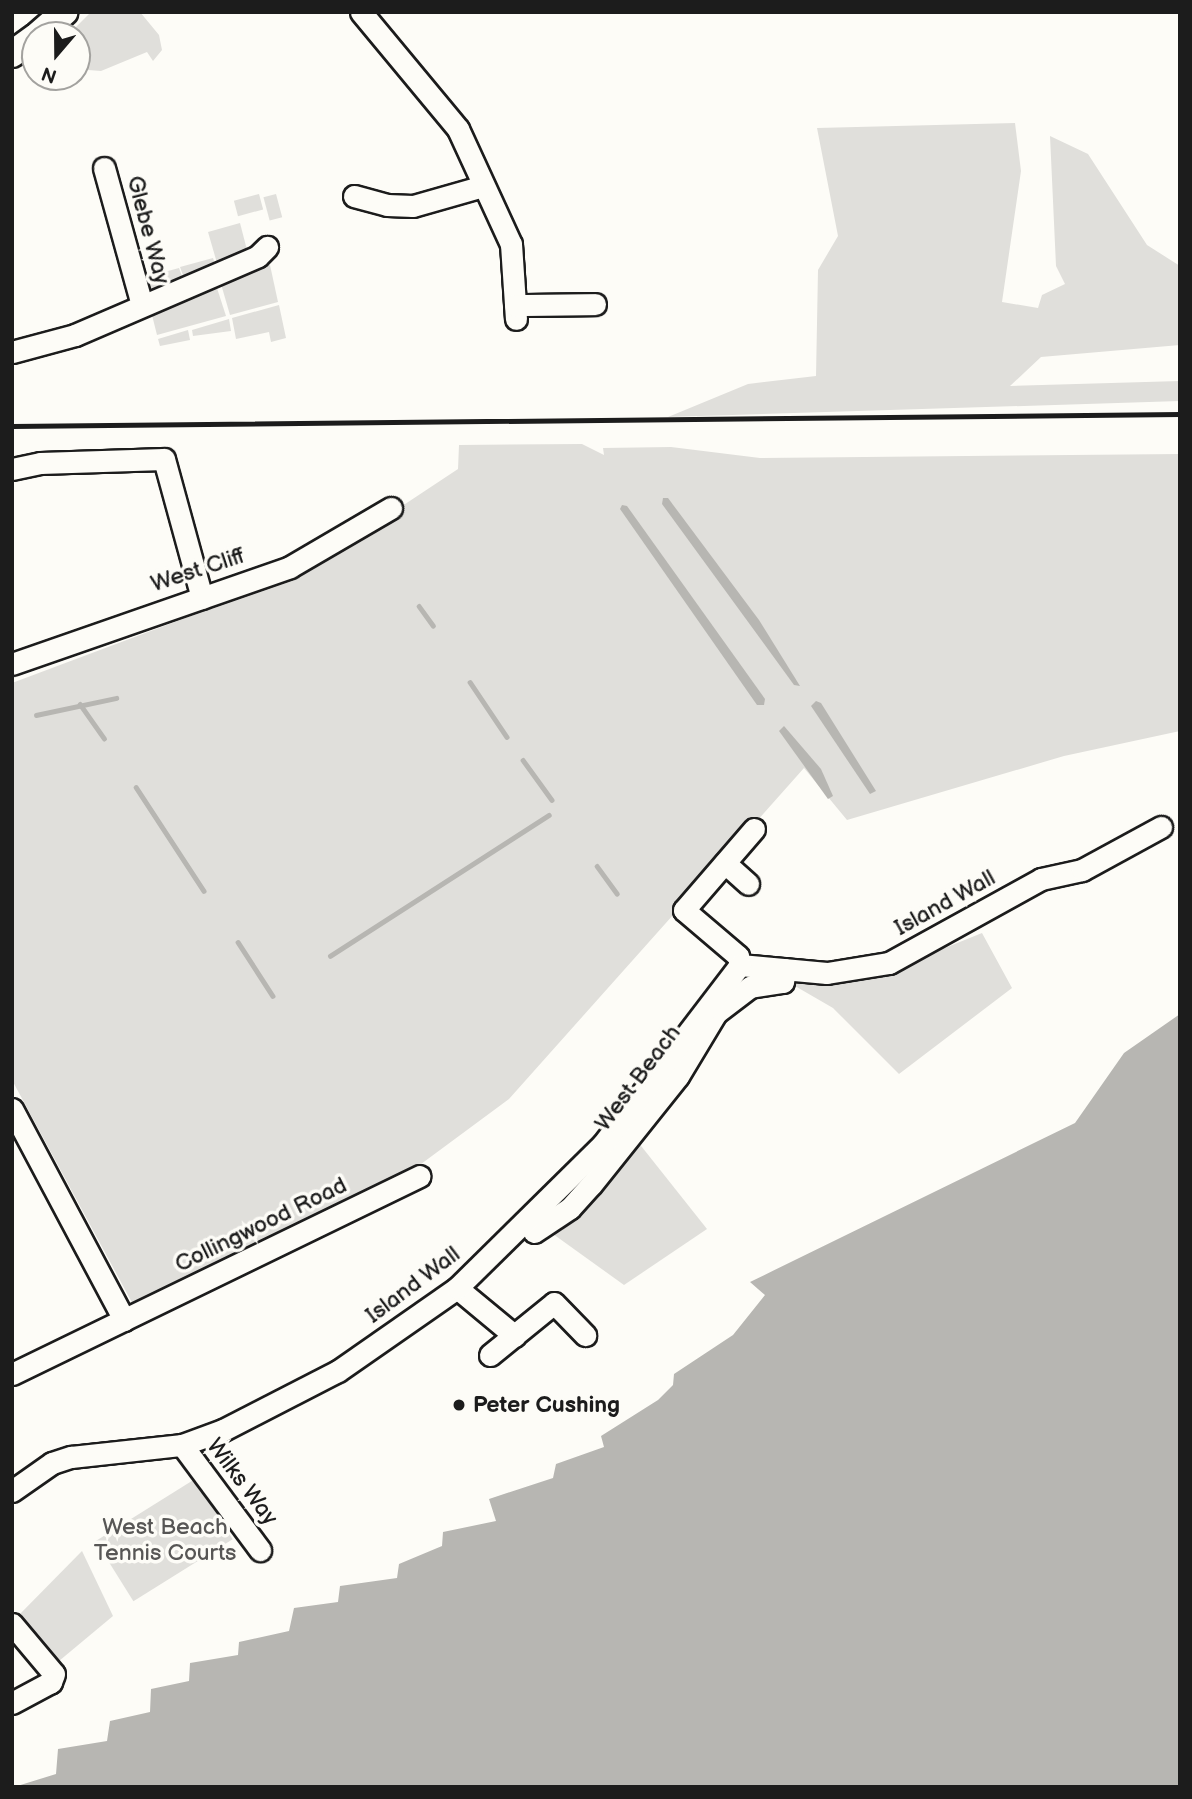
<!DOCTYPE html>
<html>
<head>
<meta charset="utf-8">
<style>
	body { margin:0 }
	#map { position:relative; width:1192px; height:1799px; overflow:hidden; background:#fdfcf7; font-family:"Balsamiq Sans",sans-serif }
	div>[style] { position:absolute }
	.green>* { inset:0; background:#e0dfdb; transform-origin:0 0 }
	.water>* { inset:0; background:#b7b6b2 }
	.stream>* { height:4.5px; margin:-2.25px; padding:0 2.25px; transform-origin:2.25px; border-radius:2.25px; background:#b7b6b2 }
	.roads { filter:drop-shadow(2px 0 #1c1c1c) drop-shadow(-2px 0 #1c1c1c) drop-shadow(0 2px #1c1c1c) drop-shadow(0 -2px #1c1c1c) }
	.minor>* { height:21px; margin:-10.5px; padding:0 10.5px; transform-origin:10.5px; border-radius:10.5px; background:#fdfcf7 }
	.major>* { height:26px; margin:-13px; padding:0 13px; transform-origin:13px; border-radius:13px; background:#fdfcf7 }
	.rail>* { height:4.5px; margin:-2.25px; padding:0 2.25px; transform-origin:2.25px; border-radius:2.25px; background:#1c1c1c }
	.dots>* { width:19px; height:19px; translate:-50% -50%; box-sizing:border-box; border:4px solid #fdfcf7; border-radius:50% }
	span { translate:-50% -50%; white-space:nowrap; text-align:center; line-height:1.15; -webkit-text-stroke:7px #fdfcf7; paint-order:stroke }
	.street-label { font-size:23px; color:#1c1c1c }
	.poi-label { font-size:23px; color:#1c1c1c; font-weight:700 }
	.left { translate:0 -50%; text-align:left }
	.park-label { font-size:23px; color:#575655 }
	.frame { position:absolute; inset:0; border:14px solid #1c1c1c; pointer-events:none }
	.north { position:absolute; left:21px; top:21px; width:70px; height:70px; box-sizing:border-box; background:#fdfcf7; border:2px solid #a3a29f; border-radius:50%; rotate:200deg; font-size:19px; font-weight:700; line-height:28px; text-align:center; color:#1c1c1c }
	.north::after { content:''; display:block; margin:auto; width:24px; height:32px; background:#1c1c1c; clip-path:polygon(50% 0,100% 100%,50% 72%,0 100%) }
</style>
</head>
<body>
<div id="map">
	<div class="green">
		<div style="clip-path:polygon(91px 12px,140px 12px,159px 35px,162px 50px,153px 61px,147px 52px,101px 71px,88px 70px,77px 52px,77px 35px,69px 34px)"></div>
		<div style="clip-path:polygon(1015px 123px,1021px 171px,1002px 302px,1038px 308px,1042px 295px,1065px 284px,1056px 266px,1050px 136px,1088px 154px,1147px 245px,1180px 266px,1180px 345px,1041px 357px,1010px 386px,1180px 381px,1180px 401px,668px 417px,748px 384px,816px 376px,818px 270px,838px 236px,817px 128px)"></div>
		<div style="left:259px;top:194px;width:16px;height:26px;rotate:75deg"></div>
		<div style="left:276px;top:194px;width:24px;height:13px;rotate:75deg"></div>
		<div style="clip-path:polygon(240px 223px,247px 250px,217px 263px,208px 232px)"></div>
		<div style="clip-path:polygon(213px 258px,215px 264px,184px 278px,180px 267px)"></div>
		<div style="clip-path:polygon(270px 265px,278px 302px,230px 315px,221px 284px)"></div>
		<div style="clip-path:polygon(179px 268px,183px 279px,151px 293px,146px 277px)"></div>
		<div style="clip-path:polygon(216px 285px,226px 316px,157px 335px,152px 315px)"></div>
		<div style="clip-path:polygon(279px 305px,286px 338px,271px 342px,269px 332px,236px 339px,232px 318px)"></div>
		<div style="clip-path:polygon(229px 319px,231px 331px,193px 336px,192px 330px)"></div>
		<div style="clip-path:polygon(188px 330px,190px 340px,160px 346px,158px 339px)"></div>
		<div style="clip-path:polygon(582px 444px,604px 455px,603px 448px,671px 447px,760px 458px,1180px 454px,1180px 731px,1064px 756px,847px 820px,804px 768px,509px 1099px,417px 1167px,136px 1310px,12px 1080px,12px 683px,295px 577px,458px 469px,459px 445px)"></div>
		<div style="clip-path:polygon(982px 933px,1012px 988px,899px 1074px,833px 1008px,795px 986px,804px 976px,878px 975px)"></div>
		<div style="clip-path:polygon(634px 1137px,707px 1229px,624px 1285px,553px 1234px)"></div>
		<div style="left:195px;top:1479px;width:71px;height:117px;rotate:58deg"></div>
		<div style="clip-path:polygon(82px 1551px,113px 1616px,53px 1666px,16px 1618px)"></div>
	</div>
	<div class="water">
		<div style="clip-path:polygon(663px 498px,668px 498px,759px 620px,800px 686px,794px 685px,662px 504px)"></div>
		<div style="clip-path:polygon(622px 505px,627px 506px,765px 699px,764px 705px,757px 705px,620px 509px)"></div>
		<div style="clip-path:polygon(816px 701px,821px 703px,876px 791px,870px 794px,811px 706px)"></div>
		<div style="clip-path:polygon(784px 726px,821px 769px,833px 796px,828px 799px,779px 731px)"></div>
		<div style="clip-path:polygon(1180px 1014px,1180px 1787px,14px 1787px,56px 1774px,58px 1749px,107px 1741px,110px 1721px,150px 1712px,151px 1689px,189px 1681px,190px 1663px,238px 1655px,239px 1642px,289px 1631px,294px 1608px,338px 1602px,340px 1586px,397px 1578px,399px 1564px,442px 1546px,443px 1532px,496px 1521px,489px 1499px,553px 1478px,556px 1464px,604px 1447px,601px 1436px,658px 1400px,673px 1385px,674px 1374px,733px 1335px,765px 1295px,750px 1282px,1075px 1123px,1124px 1053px)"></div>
	</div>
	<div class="stream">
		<div style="left:419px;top:606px;width:24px;rotate:54deg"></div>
		<div style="left:470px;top:682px;width:66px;rotate:56.1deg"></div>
		<div style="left:80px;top:704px;width:42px;rotate:54.8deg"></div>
		<div style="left:36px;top:715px;width:82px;rotate:-12deg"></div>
		<div style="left:523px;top:760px;width:49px;rotate:54.1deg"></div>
		<div style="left:136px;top:787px;width:124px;rotate:56.8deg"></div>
		<div style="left:597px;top:866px;width:34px;rotate:54deg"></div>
		<div style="left:238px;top:942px;width:64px;rotate:57.1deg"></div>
		<div style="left:330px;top:956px;width:260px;rotate:-32.8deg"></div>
	</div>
	<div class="roads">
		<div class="minor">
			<div style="left:361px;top:12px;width:152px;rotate:50.3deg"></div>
			<div style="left:458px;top:129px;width:127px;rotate:65.3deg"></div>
			<div style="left:511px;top:244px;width:75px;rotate:86.2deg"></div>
			<div style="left:104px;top:168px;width:142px;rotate:74.5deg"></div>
			<div style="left:354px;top:196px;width:34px;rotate:15deg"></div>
			<div style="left:387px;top:205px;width:26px;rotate:2deg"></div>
			<div style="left:413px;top:206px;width:73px;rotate:-15.9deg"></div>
			<div style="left:515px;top:305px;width:80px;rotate:-0.7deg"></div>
			<div style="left:12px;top:352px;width:65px;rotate:-15.1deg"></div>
			<div style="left:75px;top:335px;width:199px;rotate:-23.3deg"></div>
			<div style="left:258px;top:256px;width:13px;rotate:-45deg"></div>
			<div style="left:12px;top:469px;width:29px;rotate:-12deg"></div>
			<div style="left:40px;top:463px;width:124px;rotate:-1.8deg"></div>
			<div style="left:164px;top:459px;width:144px;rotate:74.7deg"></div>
			<div style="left:12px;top:664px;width:294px;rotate:-19.2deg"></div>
			<div style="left:290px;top:567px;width:117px;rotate:-30.3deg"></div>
			<div style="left:725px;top:863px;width:31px;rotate:42deg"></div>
			<div style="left:740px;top:965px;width:87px;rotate:5.3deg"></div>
			<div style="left:827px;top:973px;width:63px;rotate:-9.2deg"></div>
			<div style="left:889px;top:963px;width:174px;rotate:-28.9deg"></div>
			<div style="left:1041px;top:879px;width:42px;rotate:-12.4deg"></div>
			<div style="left:1082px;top:870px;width:90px;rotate:-28.6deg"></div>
			<div style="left:740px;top:965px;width:9px;rotate:-103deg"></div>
			<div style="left:738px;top:956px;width:71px;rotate:-139.6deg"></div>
			<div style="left:684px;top:910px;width:107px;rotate:-49.2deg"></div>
			<div style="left:12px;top:1109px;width:239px;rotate:62deg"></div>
			<div style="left:534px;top:1232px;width:43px;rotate:-33.7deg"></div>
			<div style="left:570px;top:1208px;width:31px;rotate:-48deg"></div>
			<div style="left:591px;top:1185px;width:139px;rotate:-51.4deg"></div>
			<div style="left:678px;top:1076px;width:74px;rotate:-58.9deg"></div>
			<div style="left:716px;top:1013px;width:43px;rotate:-37.4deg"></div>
			<div style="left:750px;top:987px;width:33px;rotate:-9deg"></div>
			<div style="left:783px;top:982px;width:13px;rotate:-81deg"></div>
			<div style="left:457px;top:1288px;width:75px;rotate:39.6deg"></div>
			<div style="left:490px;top:1355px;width:82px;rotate:-39.1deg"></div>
			<div style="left:554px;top:1303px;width:45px;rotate:45.9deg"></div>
			<div style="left:12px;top:1374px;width:453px;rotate:-25.9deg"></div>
			<div style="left:182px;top:1445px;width:131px;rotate:53.4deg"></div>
			<div style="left:12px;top:1491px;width:49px;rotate:-35deg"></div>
			<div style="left:52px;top:1463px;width:20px;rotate:-18deg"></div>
			<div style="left:71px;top:1457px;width:112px;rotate:-6.2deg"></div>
			<div style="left:182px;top:1445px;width:44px;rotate:-20.1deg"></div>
			<div style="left:223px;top:1430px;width:129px;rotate:-27.2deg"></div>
			<div style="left:338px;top:1371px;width:145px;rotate:-34.9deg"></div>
			<div style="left:457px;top:1288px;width:205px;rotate:-44.6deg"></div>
			<div style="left:603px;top:1144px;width:225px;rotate:-52.6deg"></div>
			<div style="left:12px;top:1624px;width:65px;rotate:50deg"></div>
			<div style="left:54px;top:1674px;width:9px;rotate:111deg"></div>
			<div style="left:51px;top:1682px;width:44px;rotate:151.7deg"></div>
		</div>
		<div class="major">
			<div style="left:38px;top:35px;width:35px;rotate:-41deg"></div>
			<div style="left:12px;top:54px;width:29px;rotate:-36deg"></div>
		</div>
	</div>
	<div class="rail">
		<div style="left:12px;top:426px;width:1168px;rotate:-0.59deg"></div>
	</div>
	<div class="dots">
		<div style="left:459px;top:1405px;background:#1c1c1c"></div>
	</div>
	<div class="street-label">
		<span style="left:148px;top:230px;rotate:75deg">Glebe Way</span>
		<span style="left:198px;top:570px;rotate:-18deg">West Cliff</span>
		<span style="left:945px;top:903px;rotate:-29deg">Island Wall</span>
		<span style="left:638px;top:1078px;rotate:-53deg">West Beach</span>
		<span style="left:261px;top:1225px;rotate:-26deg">Collingwood Road</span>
		<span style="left:413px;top:1285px;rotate:-37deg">Island Wall</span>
		<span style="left:242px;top:1482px;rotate:53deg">Wilks Way</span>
	</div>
	<div class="poi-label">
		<span class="left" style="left:473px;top:1405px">Peter Cushing</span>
	</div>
	<div class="park-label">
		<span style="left:165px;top:1540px">West Beach<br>Tennis Courts</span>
	</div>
	<div class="frame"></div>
	<div class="north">N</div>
</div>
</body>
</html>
